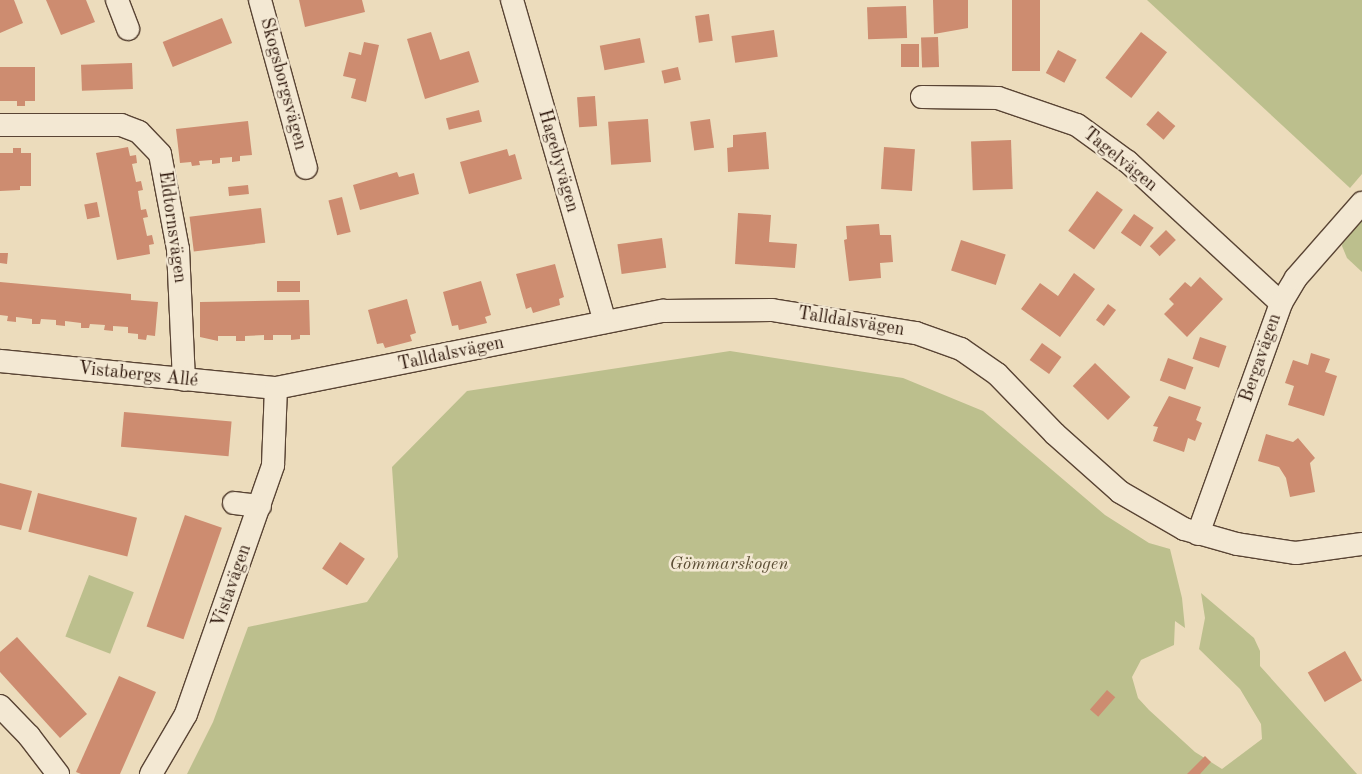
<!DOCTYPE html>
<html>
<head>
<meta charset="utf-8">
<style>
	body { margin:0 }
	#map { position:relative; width:1362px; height:774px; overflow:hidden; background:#ecdcbc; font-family:"Old Standard TT",serif }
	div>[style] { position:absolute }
	.green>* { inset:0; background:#bcbf8d; transform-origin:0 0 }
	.building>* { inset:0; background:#cd8c70; transform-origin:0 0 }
	.roads { filter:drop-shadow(1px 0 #594434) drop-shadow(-1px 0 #594434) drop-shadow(0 1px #594434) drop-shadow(0 -1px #594434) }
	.minor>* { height:22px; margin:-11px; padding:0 11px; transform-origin:11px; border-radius:11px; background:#f3e8d3 }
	span { translate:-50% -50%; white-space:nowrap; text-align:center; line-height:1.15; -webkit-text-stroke:5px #f3e8d3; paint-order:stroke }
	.street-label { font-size:18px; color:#281106 }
	.park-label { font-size:18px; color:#5c4e35; font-style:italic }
</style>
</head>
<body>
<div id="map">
	<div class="green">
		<div style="clip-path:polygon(1147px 0,1362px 0,1362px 174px,1350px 188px)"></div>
		<div style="clip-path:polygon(1362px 217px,1362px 272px,1347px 258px,1342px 246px,1343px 240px)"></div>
		<div style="clip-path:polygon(730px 351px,903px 378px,983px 411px,1105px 515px,1149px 543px,1170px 549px,1182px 598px,1185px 628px,1175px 621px,1174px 645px,1141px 660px,1132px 677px,1138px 698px,1149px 710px,1195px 752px,1222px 769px,1262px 739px,1261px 724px,1240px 689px,1199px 649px,1205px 618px,1201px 593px,1254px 638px,1260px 651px,1260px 666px,1357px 774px,187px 774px,213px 722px,248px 627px,367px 602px,398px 557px,392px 467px,467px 391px)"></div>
		<div style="left:89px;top:575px;width:48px;height:66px;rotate:21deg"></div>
	</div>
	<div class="building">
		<div style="clip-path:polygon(0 0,14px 0,23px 23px,0 33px)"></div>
		<div style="clip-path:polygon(46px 0,86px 0,95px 22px,61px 35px)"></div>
		<div style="clip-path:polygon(299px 0,362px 0,365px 12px,305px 27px)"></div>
		<div style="clip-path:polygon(933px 0,968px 0,968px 28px,934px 34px)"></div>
		<div style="left:1012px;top:0;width:28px;height:71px"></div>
		<div style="left:906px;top:6px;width:32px;height:39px;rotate:88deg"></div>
		<div style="left:709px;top:14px;width:27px;height:14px;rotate:82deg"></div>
		<div style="left:222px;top:18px;width:27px;height:64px;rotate:68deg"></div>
		<div style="left:774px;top:30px;width:27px;height:43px;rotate:82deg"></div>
		<div style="clip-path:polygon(431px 32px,440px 60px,469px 51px,479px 82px,425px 99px,407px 39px)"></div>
		<div style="left:1141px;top:32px;width:33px;height:58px;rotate:38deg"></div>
		<div style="left:938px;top:37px;width:30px;height:17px;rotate:88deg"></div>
		<div style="left:640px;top:38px;width:25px;height:41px;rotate:79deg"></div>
		<div style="clip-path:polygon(364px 42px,379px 45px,366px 102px,351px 98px,356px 79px,343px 76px,349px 52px,361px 55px)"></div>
		<div style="left:901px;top:44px;width:18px;height:23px"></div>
		<div style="left:1058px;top:50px;width:21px;height:26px;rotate:28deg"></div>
		<div style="left:132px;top:63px;width:26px;height:51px;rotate:88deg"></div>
		<div style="clip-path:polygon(0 67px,35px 67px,35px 101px,25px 101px,25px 106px,17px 106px,17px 101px,0 101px)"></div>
		<div style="left:678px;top:67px;width:13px;height:17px;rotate:77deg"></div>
		<div style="left:595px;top:96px;width:30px;height:18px;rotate:86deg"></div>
		<div style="left:479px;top:110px;width:12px;height:34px;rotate:76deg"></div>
		<div style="left:1158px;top:111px;width:23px;height:18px;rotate:41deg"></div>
		<div style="left:648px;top:119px;width:43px;height:40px;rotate:86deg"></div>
		<div style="left:710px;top:119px;width:29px;height:20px;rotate:82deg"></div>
		<div style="clip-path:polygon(248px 121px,252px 155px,240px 156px,240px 161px,232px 162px,232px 157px,220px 158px,220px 163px,212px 164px,212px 160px,199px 161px,200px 165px,192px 166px,191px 162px,180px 163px,176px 129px)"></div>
		<div style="clip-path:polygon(766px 132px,769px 169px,728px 172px,727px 148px,733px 147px,733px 135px)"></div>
		<div style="left:1011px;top:140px;width:49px;height:40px;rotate:88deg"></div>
		<div style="clip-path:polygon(128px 147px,130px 156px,136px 155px,137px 163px,132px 164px,136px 182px,141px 181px,143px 190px,138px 191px,141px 210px,146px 209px,148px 217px,143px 218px,147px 236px,152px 235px,154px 244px,149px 245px,150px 254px,117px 260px,96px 153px)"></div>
		<div style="left:884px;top:147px;width:31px;height:42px;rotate:4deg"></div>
		<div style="clip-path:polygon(13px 148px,21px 148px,21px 153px,31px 153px,31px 186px,20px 186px,20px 190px,0 191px,0 153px,13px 153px)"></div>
		<div style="clip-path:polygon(507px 149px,509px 156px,515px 154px,522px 179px,469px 194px,460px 162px)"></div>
		<div style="clip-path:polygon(397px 172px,399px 177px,414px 173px,419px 194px,360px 210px,353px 185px)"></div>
		<div style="left:248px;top:185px;width:9px;height:20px;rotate:84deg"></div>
		<div style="left:1097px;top:191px;width:32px;height:49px;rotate:36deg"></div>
		<div style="left:342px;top:197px;width:36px;height:14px;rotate:76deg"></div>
		<div style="left:97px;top:202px;width:15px;height:13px;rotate:79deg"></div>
		<div style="left:261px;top:208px;width:35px;height:72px;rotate:83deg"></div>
		<div style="clip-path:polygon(738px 213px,771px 215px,769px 242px,797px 244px,795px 268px,735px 264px)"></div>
		<div style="left:1134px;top:214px;width:24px;height:23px;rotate:35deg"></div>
		<div style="clip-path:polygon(879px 224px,880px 235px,891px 235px,893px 262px,880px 263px,881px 278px,849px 281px,844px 240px,847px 239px,846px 226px)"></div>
		<div style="left:1166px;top:230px;width:14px;height:23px;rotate:45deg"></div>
		<div style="left:662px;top:238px;width:30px;height:45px;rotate:82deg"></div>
		<div style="left:961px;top:240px;width:47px;height:32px;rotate:18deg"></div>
		<div style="clip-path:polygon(0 253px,8px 253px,7px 264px,0 263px)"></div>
		<div style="clip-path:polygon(555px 264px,564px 297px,559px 299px,560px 305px,533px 313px,531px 307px,526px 309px,516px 274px)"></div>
		<div style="clip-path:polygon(1074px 273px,1095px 289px,1060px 337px,1021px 309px,1040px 283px,1058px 296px)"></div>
		<div style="clip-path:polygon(1200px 277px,1223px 299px,1187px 337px,1164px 314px,1174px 304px,1169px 299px,1185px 282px,1191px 287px)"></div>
		<div style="left:300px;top:281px;width:11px;height:23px;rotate:90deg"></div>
		<div style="clip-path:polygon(481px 281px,491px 315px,485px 317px,487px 323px,459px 330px,458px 325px,452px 326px,443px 292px)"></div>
		<div style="clip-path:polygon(0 282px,131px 294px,131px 300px,158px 302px,155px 336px,147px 335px,146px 340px,138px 339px,138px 334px,128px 333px,128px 327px,113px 326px,113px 331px,104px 330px,105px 325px,90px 324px,89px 328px,81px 328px,81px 323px,65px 321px,65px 326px,56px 325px,56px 320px,41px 319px,40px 324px,32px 324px,32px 319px,16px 317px,16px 322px,7px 321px,8px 316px,0 315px)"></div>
		<div style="clip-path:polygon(407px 299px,416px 333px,410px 335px,412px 341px,385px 348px,383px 343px,377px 344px,368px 310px)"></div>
		<div style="clip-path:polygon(309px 300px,310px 335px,300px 335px,300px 339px,291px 340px,291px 335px,273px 335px,273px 340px,264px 340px,264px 335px,245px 336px,245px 341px,236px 341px,236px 336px,218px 336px,218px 341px,200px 337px,200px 302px)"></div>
		<div style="left:1108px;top:304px;width:10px;height:20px;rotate:37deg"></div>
		<div style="left:1200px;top:337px;width:28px;height:23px;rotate:19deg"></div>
		<div style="left:1042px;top:343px;width:24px;height:21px;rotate:36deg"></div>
		<div style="clip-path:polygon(1311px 353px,1330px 359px,1325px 372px,1337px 376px,1324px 416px,1288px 405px,1294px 386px,1285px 383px,1293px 360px,1308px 365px)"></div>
		<div style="left:1168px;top:358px;width:27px;height:24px;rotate:20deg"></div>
		<div style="left:1095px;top:363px;width:49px;height:32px;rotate:44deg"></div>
		<div style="clip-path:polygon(1169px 396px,1201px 407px,1196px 420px,1202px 423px,1195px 441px,1188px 438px,1184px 452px,1153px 441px,1158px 427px,1153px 426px)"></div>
		<div style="left:124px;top:412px;width:108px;height:35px;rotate:5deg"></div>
		<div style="clip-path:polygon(1266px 434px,1293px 442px,1298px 438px,1315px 458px,1310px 463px,1315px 492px,1290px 497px,1286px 478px,1279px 467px,1258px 461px)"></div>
		<div style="clip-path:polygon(0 483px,32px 491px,21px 530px,0 525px)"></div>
		<div style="left:38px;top:493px;width:102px;height:40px;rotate:14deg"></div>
		<div style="left:185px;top:515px;width:39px;height:118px;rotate:19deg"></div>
		<div style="left:340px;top:542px;width:30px;height:32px;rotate:34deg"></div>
		<div style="clip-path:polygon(17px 637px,87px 714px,60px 738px,0 672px,0 652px)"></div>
		<div style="left:1345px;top:651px;width:34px;height:43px;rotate:60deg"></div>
		<div style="clip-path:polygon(119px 676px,156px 692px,120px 774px,81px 774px,76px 772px)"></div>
		<div style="left:1107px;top:690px;width:11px;height:26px;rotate:41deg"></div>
		<div style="clip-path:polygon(1205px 756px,1211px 762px,1200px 774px,1187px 774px)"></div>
	</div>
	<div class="roads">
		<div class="minor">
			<div style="left:117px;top:0;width:31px;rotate:69deg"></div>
			<div style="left:260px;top:0;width:174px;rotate:74.7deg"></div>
			<div style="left:512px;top:0;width:335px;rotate:73.9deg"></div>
			<div style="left:922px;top:97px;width:76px;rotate:0.8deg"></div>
			<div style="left:998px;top:98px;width:83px;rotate:18.9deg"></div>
			<div style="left:1077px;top:125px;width:63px;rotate:36deg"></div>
			<div style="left:1128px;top:162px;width:208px;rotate:42.7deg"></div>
			<div style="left:0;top:125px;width:121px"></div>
			<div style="left:121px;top:125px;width:19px;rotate:21deg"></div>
			<div style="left:139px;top:132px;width:30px;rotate:46deg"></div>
			<div style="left:160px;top:154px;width:97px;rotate:79.3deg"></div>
			<div style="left:178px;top:249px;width:131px;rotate:87.4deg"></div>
			<div style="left:0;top:361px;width:277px;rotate:5.6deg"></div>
			<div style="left:276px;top:388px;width:395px;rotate:-11.3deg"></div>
			<div style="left:663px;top:311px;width:109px;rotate:-0.5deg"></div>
			<div style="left:772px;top:310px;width:146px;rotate:9.1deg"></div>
			<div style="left:916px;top:333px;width:48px;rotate:19.6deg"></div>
			<div style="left:961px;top:349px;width:44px;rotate:34.8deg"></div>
			<div style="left:997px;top:374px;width:83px;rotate:46deg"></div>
			<div style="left:1055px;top:434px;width:87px;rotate:41.7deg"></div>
			<div style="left:1120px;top:492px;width:74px;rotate:30deg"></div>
			<div style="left:1184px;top:529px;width:55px;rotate:15.8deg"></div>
			<div style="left:1237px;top:544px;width:60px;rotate:8.7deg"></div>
			<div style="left:1296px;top:553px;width:67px;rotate:-7.8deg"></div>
			<div style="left:234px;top:503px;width:26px;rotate:7deg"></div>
			<div style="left:1198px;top:534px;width:245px;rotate:-70.2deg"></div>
			<div style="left:1281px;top:303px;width:29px;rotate:-59deg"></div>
			<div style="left:1296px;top:278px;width:100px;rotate:-48.7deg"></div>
			<div style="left:0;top:706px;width:42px;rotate:46deg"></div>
			<div style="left:29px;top:736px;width:48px;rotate:52.7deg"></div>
			<div style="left:151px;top:774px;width:69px;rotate:-59.7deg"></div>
			<div style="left:186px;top:714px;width:264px;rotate:-70.7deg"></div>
			<div style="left:273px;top:465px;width:77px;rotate:-87.8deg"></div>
		</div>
	</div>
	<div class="street-label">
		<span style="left:283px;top:84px;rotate:75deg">Skogsborgsvägen</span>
		<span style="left:1120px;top:160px;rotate:39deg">Tagelvägen</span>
		<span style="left:558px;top:161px;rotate:74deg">Hagebyvägen</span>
		<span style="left:172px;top:227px;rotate:82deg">Eldtornsvägen</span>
		<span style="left:851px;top:322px;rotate:9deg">Talldalsvägen</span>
		<span style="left:451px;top:354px;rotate:-12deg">Talldalsvägen</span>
		<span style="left:1261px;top:358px;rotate:-71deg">Bergavägen</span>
		<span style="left:138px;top:375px;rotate:6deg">Vistabergs Allé</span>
		<span style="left:232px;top:586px;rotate:-71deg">Vistavägen</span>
	</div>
	<div class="park-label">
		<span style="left:729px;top:564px">Gömmarskogen</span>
	</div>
</div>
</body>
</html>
